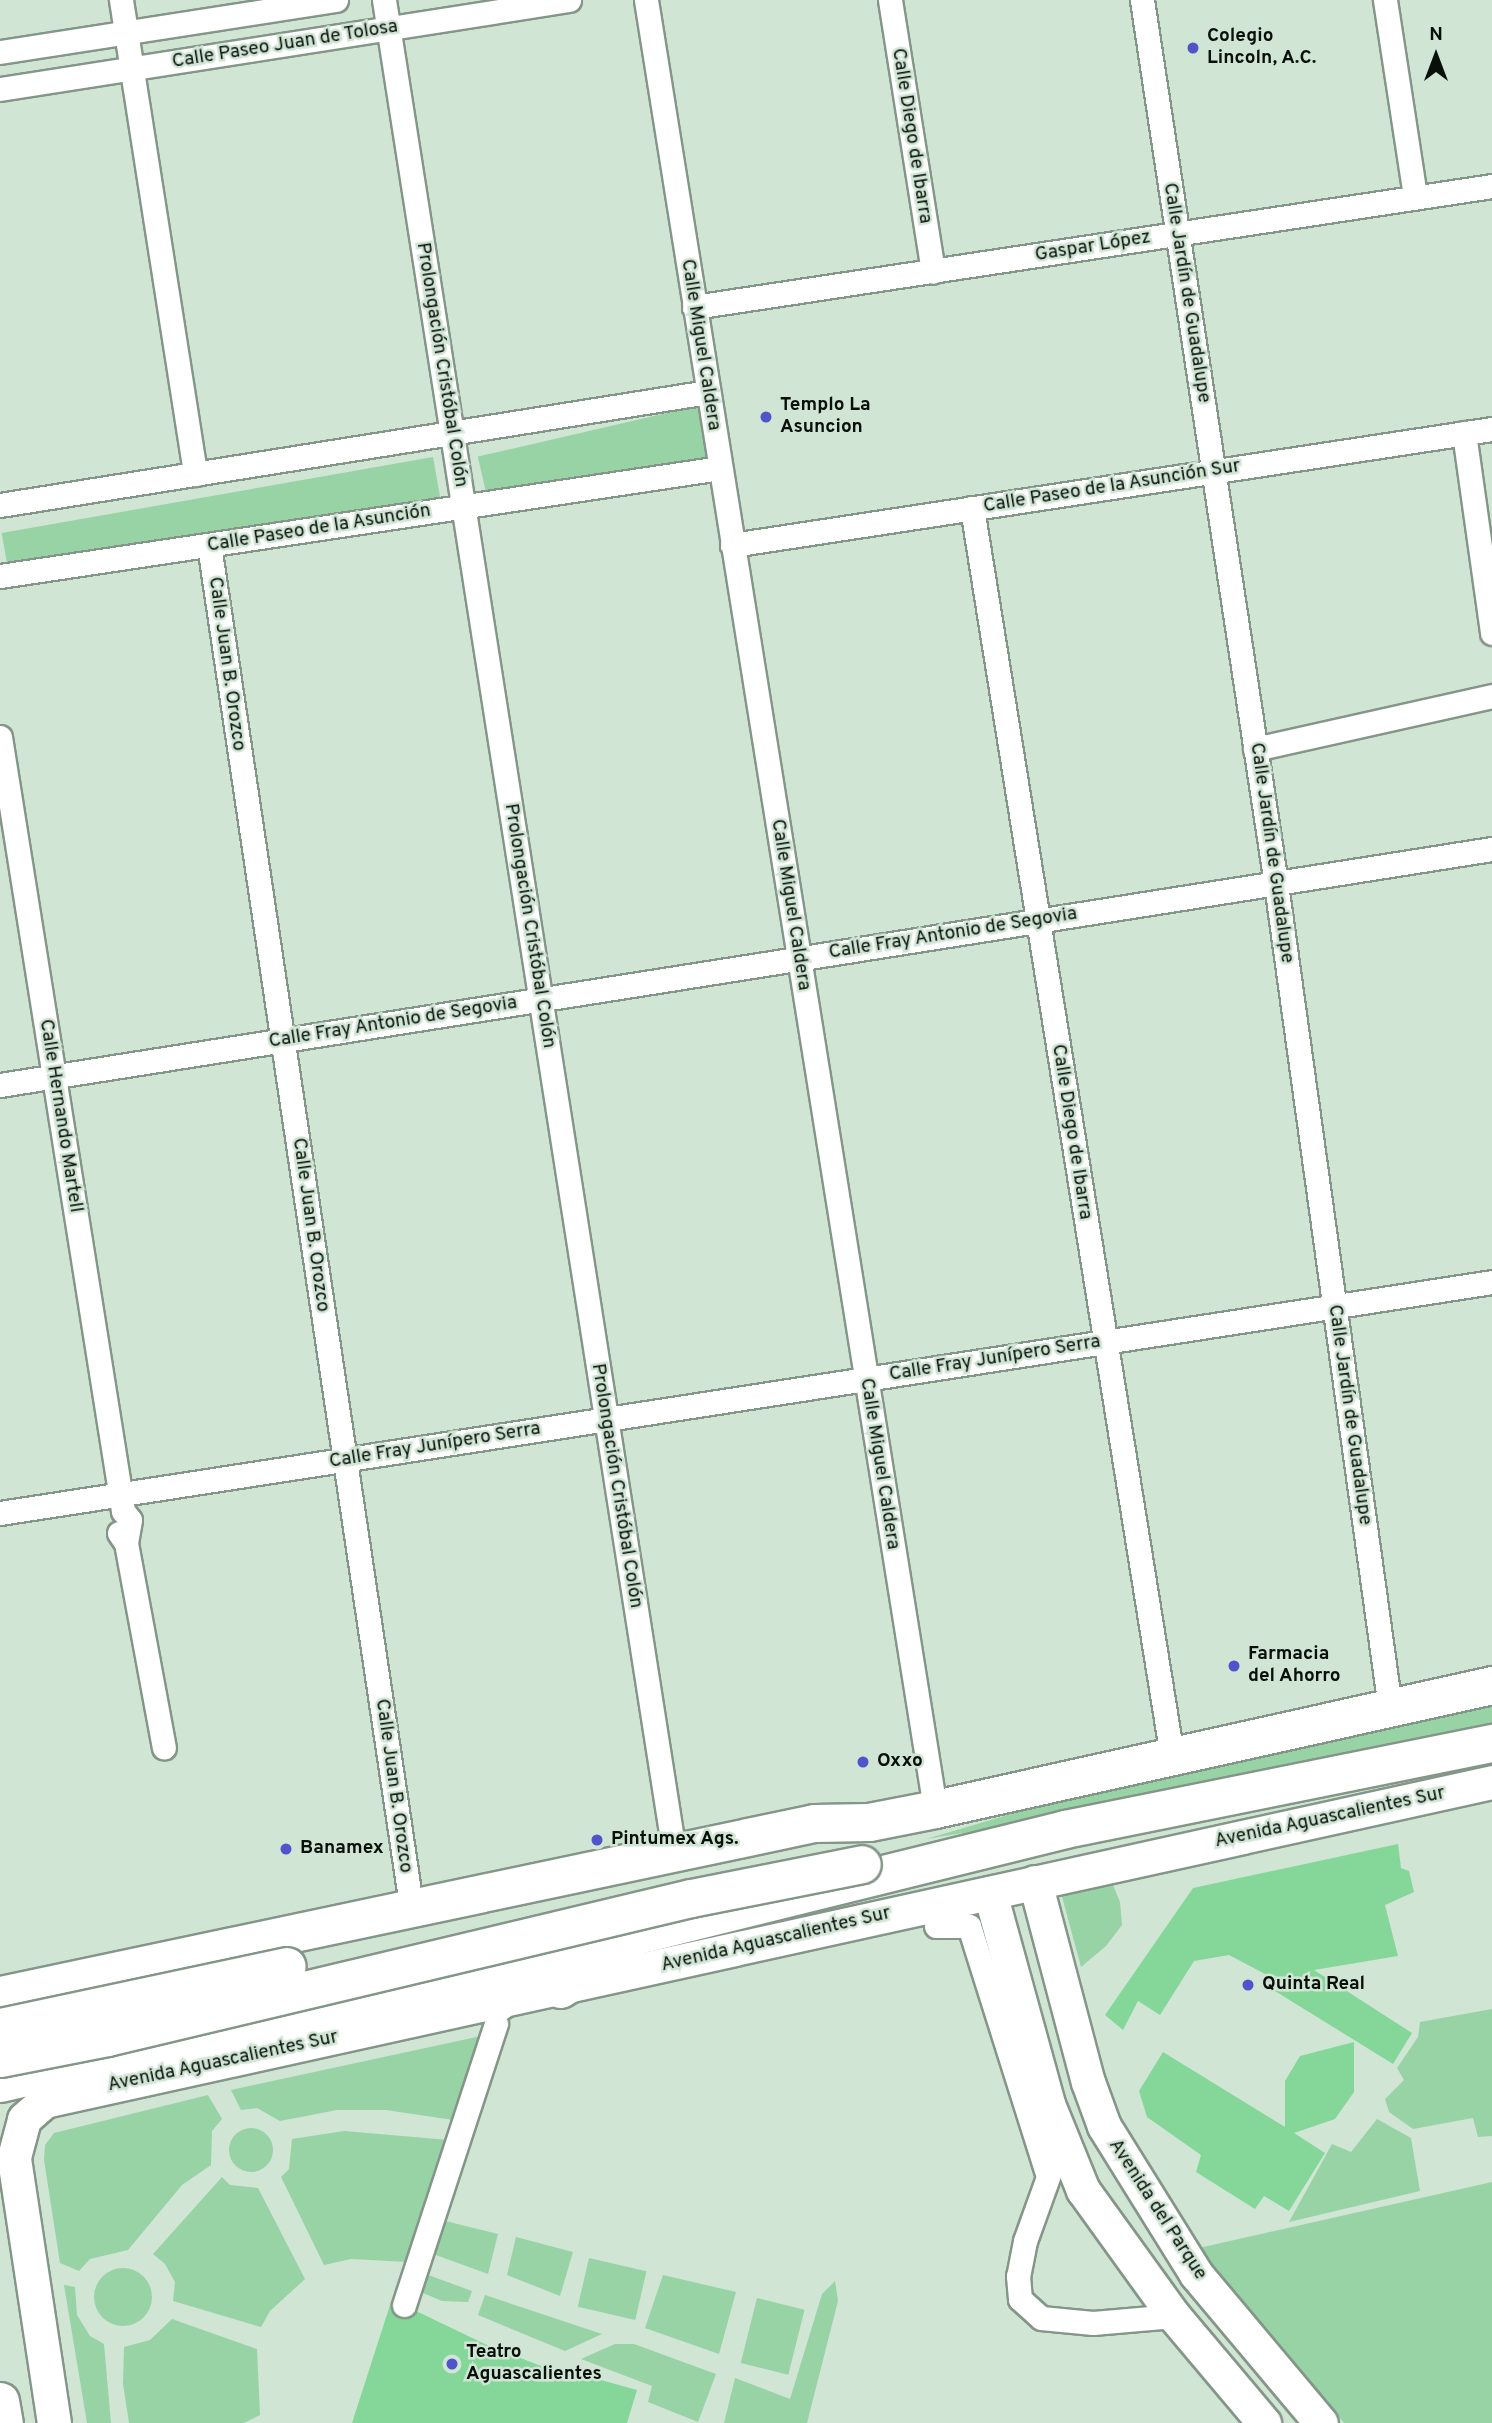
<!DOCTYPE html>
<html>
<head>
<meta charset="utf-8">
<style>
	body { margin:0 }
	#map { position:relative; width:1492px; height:2423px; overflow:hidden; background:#d0e5d4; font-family:Overpass,sans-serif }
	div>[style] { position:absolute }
	.green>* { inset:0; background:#98d3a6; transform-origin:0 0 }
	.round { border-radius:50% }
	.building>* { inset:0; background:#84d799 }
	.roads { filter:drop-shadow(2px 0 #839687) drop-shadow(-2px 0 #839687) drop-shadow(0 2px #839687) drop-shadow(0 -2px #839687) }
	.street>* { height:23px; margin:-11.5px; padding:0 11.5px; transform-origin:11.5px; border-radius:11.5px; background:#fff }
	.secondary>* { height:33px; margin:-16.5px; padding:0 16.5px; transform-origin:16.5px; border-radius:16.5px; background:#fff }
	.primary>* { height:37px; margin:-18.5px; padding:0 18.5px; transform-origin:18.5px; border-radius:18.5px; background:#fff }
	.bridges { filter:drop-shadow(2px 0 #839687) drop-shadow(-2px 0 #839687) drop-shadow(0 2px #839687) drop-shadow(0 -2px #839687) }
	.primary-bridge>* { height:37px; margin:-18.5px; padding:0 18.5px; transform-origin:18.5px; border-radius:18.5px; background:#fff }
	.dots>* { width:19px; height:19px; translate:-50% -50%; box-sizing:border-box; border:4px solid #d0e5d4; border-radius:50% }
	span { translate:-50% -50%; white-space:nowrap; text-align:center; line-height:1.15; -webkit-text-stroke:5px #d0e5d4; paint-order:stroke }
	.poi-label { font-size:19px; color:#09100a; font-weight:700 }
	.left { translate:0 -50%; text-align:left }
	.street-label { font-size:19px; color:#09100a }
	.north { position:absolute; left:1401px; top:21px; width:70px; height:70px; -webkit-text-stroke:5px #d0e5d4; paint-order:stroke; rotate:0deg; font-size:19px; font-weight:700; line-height:28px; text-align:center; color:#09100a }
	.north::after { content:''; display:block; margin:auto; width:24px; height:32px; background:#09100a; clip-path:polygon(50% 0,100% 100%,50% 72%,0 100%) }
</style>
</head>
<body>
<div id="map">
	<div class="green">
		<div style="left:697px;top:406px;width:53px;height:225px;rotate:77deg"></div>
		<div style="left:433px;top:457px;width:45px;height:438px;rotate:80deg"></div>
		<div style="clip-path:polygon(1492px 1699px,1492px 1726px,1135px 1805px,926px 1839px,1131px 1779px)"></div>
		<div style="clip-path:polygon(1110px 1878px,1120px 1902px,1122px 1925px,1106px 1946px,1081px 1967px,1061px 1893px)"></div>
		<div style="clip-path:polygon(1492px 2009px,1492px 2136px,1478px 2137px,1473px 2118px,1413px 2129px,1389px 2112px,1385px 2099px,1404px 2080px,1397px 2068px,1418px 2037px,1420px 2022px)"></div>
		<div style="clip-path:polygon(481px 2036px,453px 2120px,386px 2110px,337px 2110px,280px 2121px,257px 2108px,241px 2110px,231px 2090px)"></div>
		<div style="clip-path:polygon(208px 2095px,222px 2119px,212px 2131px,211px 2165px,182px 2185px,128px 2250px,90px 2259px,79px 2271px,60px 2263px,44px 2160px,45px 2145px,54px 2133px)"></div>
		<div style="clip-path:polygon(1377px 2119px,1411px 2138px,1420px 2191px,1289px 2222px,1332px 2144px,1351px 2152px)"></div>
		<div class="round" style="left:229px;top:2128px;width:44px;height:44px"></div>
		<div style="clip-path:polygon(344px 2131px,449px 2140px,408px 2262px,351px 2259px,324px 2265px,281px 2177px,289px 2169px,292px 2139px)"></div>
		<div style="clip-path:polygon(222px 2177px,230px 2185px,258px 2188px,305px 2279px,270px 2311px,261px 2327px,173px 2301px,175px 2282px,165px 2264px,153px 2254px)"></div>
		<div style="clip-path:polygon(1492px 2182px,1492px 2423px,1344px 2423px,1199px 2248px)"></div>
		<div style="clip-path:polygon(441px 2220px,498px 2234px,488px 2274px,433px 2254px)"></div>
		<div style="clip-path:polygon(516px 2237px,573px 2252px,560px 2296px,507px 2275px)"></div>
		<div style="left:589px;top:2258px;width:59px;height:50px;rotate:13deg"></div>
		<div class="round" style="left:94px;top:2268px;width:58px;height:58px"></div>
		<div style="clip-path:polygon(420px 2272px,472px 2291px,468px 2302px,442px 2301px,416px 2290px)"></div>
		<div style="clip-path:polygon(663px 2275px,736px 2292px,719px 2354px,645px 2328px)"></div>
		<div style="clip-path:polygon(835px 2281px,838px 2301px,807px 2423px,724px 2423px,735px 2378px,790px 2399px,822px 2294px)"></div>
		<div style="clip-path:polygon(64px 2285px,75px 2287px,77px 2315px,90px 2336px,104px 2344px,111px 2423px,87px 2423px)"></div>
		<div style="clip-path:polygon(485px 2295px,602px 2334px,565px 2351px,478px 2315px)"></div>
		<div style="left:757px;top:2298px;width:49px;height:67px;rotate:14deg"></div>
		<div style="clip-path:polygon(172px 2319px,257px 2349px,260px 2415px,244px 2423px,129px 2423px,123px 2384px,124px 2347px,150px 2340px)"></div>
		<div style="clip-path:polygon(615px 2344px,634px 2344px,716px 2374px,698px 2422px,648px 2402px,652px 2386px,581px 2359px)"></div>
	</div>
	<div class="building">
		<div style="clip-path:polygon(1398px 1844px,1401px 1868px,1409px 1871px,1414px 1892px,1385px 1905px,1398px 1956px,1314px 1970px,1412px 2033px,1393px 2064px,1262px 1983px,1267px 1975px,1229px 1955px,1194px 1961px,1160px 2015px,1138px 2001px,1123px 2030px,1105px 2015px,1193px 1888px)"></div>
		<div style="clip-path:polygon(1354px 2042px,1354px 2092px,1335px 2119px,1294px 2133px,1325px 2153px,1289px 2211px,1264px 2196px,1255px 2209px,1196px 2172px,1201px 2155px,1147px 2117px,1139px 2091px,1163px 2052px,1285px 2127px,1285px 2081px,1300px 2056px)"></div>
		<div style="clip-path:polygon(391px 2302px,399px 2318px,408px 2318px,416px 2311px,489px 2346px,567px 2376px,568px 2371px,637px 2390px,627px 2423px,352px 2423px)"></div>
	</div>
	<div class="roads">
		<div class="street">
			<div style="left:121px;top:0;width:480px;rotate:81.1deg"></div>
			<div style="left:384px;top:0;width:1874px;rotate:81.1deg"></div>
			<div style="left:646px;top:0;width:1832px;rotate:80.92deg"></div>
			<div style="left:890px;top:0;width:275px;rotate:81deg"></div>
			<div style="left:1142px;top:0;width:894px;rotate:81.38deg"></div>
			<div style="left:1276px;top:884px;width:832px;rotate:82.12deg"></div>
			<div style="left:1385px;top:0;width:199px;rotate:81.3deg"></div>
			<div style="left:0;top:52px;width:340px;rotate:-8.8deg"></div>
			<div style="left:0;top:89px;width:576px;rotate:-8.89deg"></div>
			<div style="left:694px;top:307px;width:807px;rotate:-8.62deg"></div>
			<div style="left:1464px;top:433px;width:202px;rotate:82deg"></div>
			<div style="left:0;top:505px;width:717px;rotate:-9.07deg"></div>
			<div style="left:972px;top:508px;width:1264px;rotate:80.9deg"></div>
			<div style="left:209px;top:545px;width:1375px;rotate:81.55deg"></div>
			<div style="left:732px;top:545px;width:769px;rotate:-8.68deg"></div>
			<div style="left:0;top:576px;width:728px;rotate:-8.53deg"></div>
			<div style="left:0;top:737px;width:784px;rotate:80.97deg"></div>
			<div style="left:123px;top:1511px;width:11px;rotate:52deg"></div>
			<div style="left:130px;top:1520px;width:23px;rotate:100deg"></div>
			<div style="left:1255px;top:749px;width:243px;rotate:-12.6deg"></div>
			<div style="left:0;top:1085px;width:1511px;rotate:-8.99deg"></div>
			<div style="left:0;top:1513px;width:1510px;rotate:-8.8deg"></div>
			<div style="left:119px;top:1533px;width:12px;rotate:55deg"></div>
			<div style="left:126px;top:1543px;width:208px;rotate:79.5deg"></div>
			<div style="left:936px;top:1926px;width:33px"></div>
			<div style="left:969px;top:1926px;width:259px;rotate:72.5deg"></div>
			<div style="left:1061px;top:2141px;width:106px;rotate:109.8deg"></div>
			<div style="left:1025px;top:2241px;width:36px;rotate:101deg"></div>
			<div style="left:1018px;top:2276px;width:23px;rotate:85deg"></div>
			<div style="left:1020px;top:2299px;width:28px;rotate:42deg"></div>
			<div style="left:1041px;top:2318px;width:52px;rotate:5.5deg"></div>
			<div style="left:1093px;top:2323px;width:81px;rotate:-4.9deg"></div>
			<div style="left:404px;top:2305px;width:296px;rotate:-71.9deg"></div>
		</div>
		<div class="secondary">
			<div style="left:1035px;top:1882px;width:207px;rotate:75.2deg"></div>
			<div style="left:1088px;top:2082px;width:47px;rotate:70deg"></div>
			<div style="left:1104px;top:2126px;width:174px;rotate:58.1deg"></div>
			<div style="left:1196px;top:2274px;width:194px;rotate:50deg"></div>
			<div style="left:990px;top:1893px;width:219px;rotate:74.6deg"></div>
			<div style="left:1048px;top:2104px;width:93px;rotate:67.9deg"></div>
			<div style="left:1083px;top:2190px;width:155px;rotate:54.2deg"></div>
			<div style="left:1174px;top:2316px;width:140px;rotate:49.9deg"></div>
			<div style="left:54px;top:2423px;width:269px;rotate:-98.6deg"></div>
			<div style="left:14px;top:2157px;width:39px;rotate:-75deg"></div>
			<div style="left:24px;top:2119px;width:28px;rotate:-41deg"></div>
			<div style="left:45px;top:2101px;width:1482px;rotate:-12.43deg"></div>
		</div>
		<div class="primary">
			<div style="left:438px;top:1982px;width:63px;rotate:18.4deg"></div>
			<div style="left:560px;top:1989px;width:79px;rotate:-32.1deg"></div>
			<div style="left:0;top:1995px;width:832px;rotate:-11.93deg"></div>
			<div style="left:814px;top:1823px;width:55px;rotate:-1deg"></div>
			<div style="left:869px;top:1822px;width:67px;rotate:-11.1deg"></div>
			<div style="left:935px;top:1809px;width:571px;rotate:-12.55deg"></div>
			<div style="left:0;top:2083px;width:670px;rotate:-13.1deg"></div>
			<div style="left:653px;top:1931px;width:424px;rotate:-13.9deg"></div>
			<div style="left:1065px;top:1829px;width:436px;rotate:-11.4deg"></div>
			<div style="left:0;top:2401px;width:22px;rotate:80deg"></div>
		</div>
	</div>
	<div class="bridges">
		<div class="primary-bridge">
			<div style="left:0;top:2027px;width:293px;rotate:-12deg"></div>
			<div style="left:0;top:2058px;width:109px;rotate:-11.1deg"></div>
			<div style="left:107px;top:2037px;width:600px;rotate:-13.39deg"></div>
			<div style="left:691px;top:1898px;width:174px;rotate:-11.2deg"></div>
		</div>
	</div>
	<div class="dots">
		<div style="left:1193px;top:48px;background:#5054cb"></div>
		<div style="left:766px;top:417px;background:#5054cb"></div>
		<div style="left:1234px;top:1666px;background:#5054cb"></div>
		<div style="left:863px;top:1762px;background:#5054cb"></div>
		<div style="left:597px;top:1840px;background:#5054cb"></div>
		<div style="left:286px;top:1849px;background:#5054cb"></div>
		<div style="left:1248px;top:1985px;background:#5054cb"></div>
		<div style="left:452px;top:2364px;background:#5054cb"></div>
	</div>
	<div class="poi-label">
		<span class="left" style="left:1207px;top:48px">Colegio<br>Lincoln, A.C.</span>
		<span class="left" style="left:780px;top:417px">Templo La<br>Asuncion</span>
		<span class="left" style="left:1248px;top:1666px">Farmacia<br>del Ahorro</span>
		<span class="left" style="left:877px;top:1762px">Oxxo</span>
		<span class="left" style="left:611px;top:1840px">Pintumex Ags.</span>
		<span class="left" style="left:300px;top:1849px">Banamex</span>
		<span class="left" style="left:1262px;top:1985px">Quinta Real</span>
		<span class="left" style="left:466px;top:2364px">Teatro<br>Aguascalientes</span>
	</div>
	<div class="street-label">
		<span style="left:285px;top:45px;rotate:-9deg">Calle Paseo Juan de Tolosa</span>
		<span style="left:911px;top:136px;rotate:81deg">Calle Diego de Ibarra</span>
		<span style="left:1093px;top:247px;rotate:-9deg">Gaspar López</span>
		<span style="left:1186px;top:293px;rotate:81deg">Calle Jardín de Guadalupe</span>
		<span style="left:700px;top:345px;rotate:81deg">Calle Miguel Caldera</span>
		<span style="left:441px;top:365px;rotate:81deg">Prolongación Cristóbal Colón</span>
		<span style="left:1112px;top:487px;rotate:-9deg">Calle Paseo de la Asunción Sur</span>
		<span style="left:319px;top:529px;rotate:-9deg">Calle Paseo de la Asunción</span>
		<span style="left:226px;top:664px;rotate:82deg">Calle Juan B. Orozco</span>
		<span style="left:1271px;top:853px;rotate:82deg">Calle Jardín de Guadalupe</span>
		<span style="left:790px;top:905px;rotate:81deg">Calle Miguel Caldera</span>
		<span style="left:529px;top:926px;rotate:81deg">Prolongación Cristóbal Colón</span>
		<span style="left:953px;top:934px;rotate:-9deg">Calle Fray Antonio de Segovia</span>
		<span style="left:393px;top:1023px;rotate:-9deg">Calle Fray Antonio de Segovia</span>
		<span style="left:60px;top:1116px;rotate:81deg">Calle Hernando Martell</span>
		<span style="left:1071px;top:1132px;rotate:81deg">Calle Diego de Ibarra</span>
		<span style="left:310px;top:1225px;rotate:82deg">Calle Juan B. Orozco</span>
		<span style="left:995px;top:1359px;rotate:-9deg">Calle Fray Junípero Serra</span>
		<span style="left:1349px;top:1415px;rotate:82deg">Calle Jardín de Guadalupe</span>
		<span style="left:435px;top:1446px;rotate:-9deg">Calle Fray Junípero Serra</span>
		<span style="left:879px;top:1464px;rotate:81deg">Calle Miguel Caldera</span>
		<span style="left:616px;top:1486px;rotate:81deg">Prolongación Cristóbal Colón</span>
		<span style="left:393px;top:1786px;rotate:82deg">Calle Juan B. Orozco</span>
		<span style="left:1330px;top:1818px;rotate:-12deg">Avenida Aguascalientes Sur</span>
		<span style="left:776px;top:1940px;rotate:-13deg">Avenida Aguascalientes Sur</span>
		<span style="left:223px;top:2062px;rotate:-12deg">Avenida Aguascalientes Sur</span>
		<span style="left:1157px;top:2210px;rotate:57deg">Avenida del Parque</span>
	</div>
	<div class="north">N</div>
</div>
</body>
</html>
